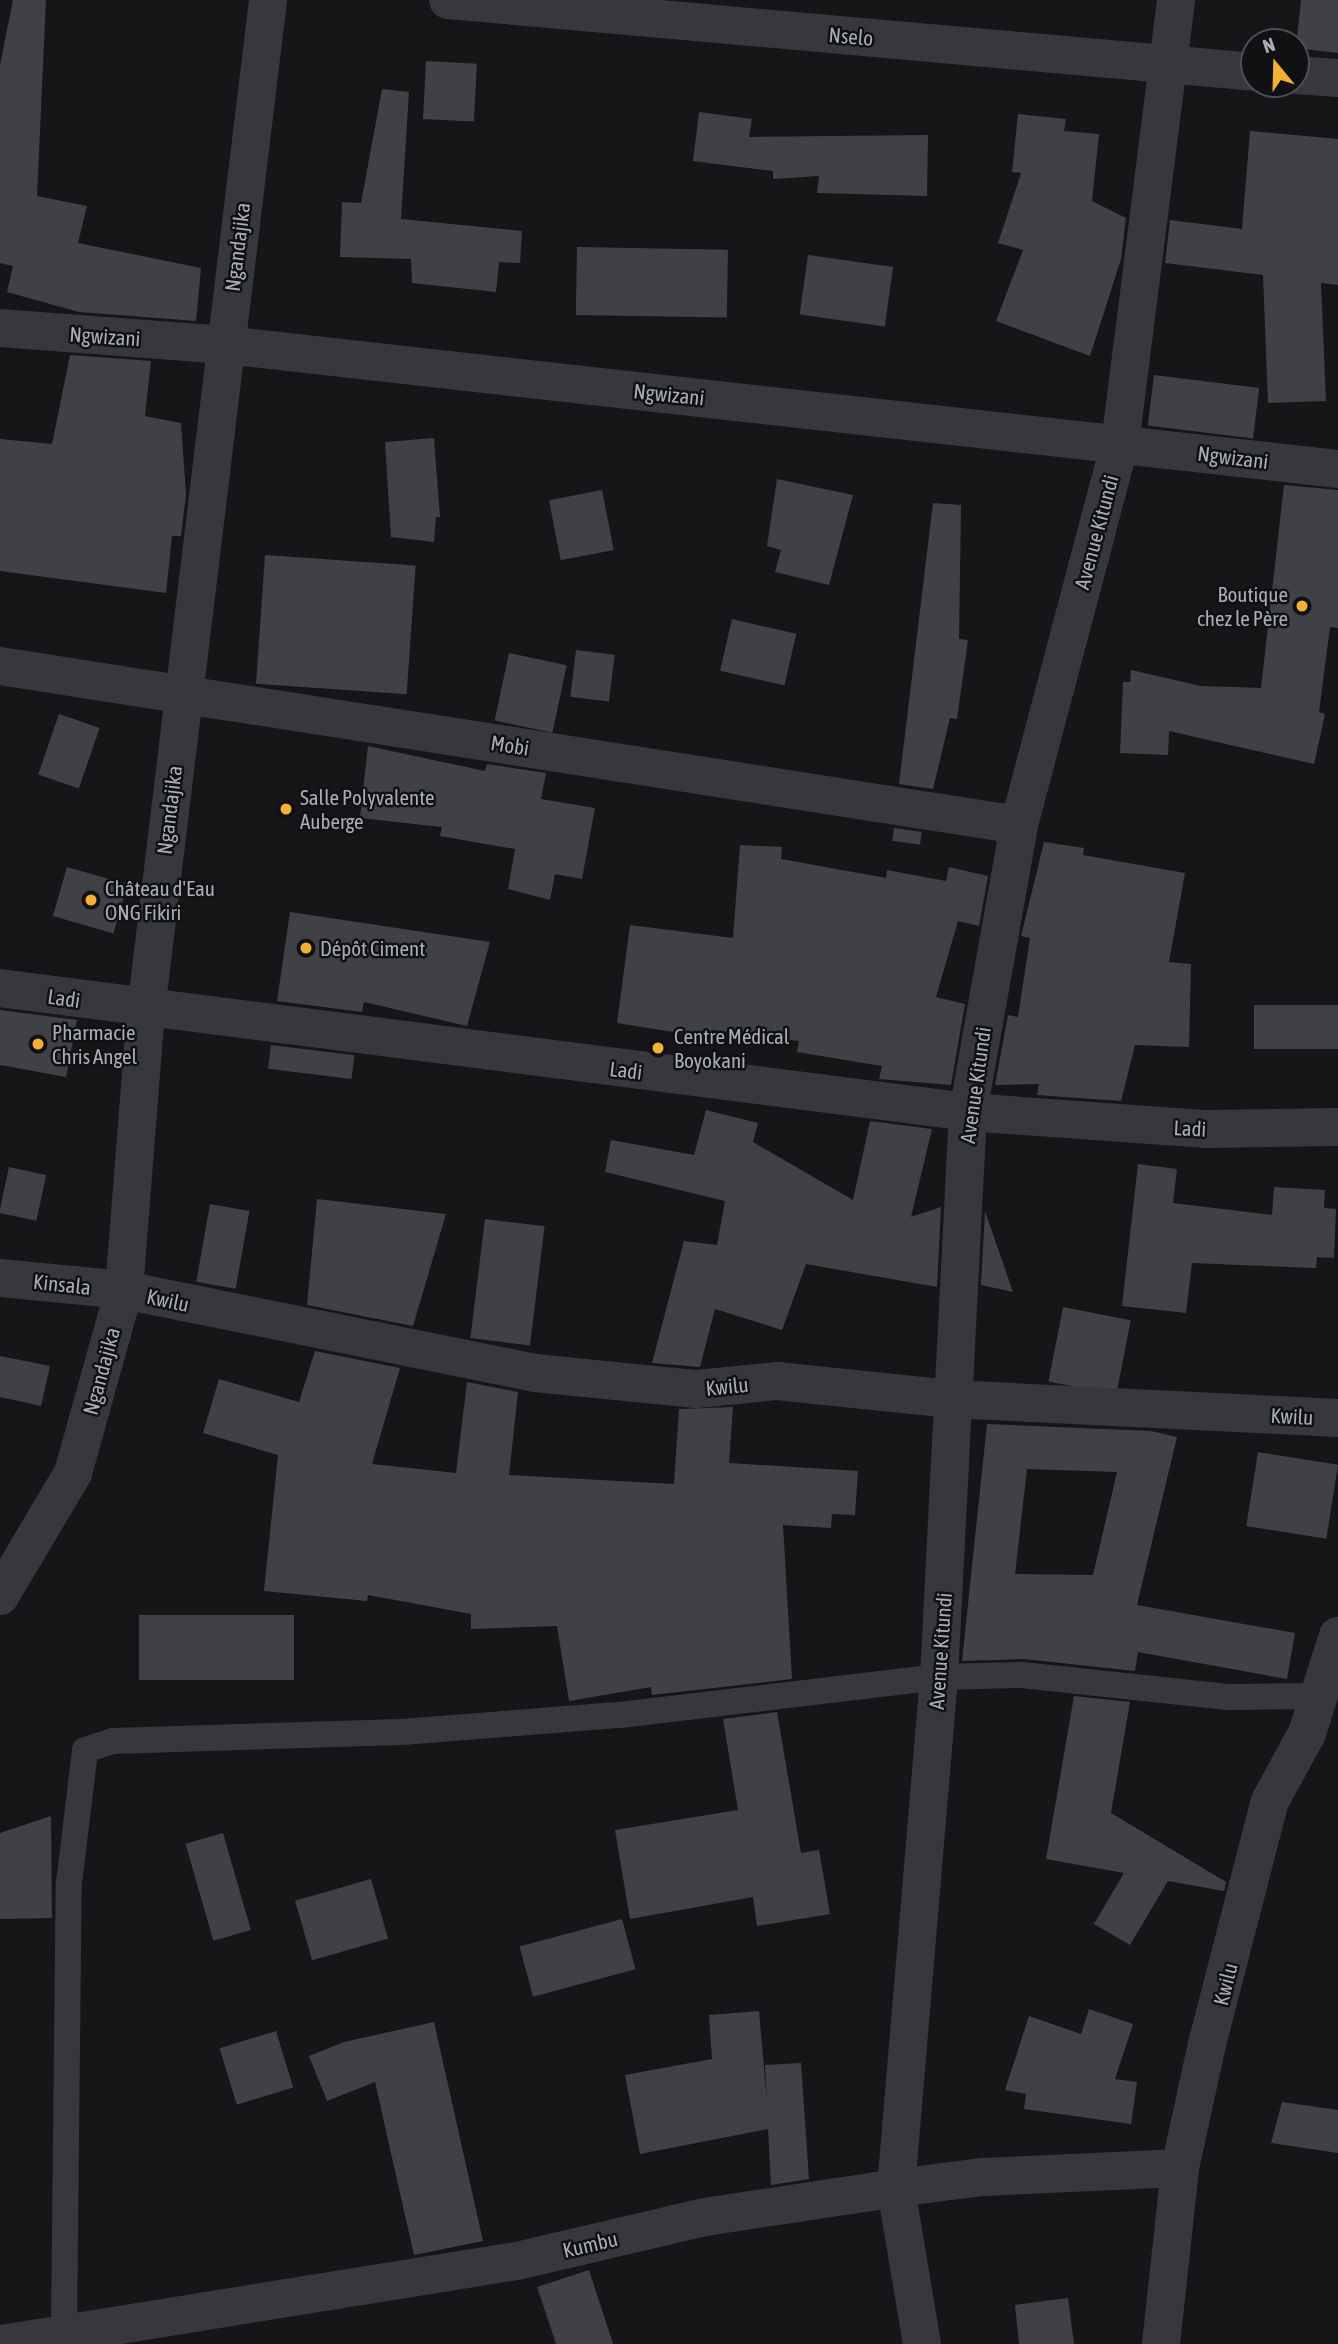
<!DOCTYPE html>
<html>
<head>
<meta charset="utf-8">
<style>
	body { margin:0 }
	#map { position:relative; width:1338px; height:2344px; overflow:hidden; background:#161618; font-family:"Asap Condensed",sans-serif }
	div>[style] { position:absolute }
	.building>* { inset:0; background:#404145; transform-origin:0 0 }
	.lane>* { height:26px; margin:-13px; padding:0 13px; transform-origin:13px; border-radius:13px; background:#37383d }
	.street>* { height:38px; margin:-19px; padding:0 19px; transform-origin:19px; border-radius:19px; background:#37383d }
	.dots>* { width:19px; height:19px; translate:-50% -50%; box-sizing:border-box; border:4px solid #111113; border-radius:50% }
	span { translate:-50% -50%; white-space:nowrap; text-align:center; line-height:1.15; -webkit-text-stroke:5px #111113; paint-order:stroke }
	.street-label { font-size:21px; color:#a8adb8 }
	.poi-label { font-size:21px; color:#a8adb8 }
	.right { translate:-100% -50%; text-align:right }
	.left { translate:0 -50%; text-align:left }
	.north { position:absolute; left:1240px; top:28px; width:70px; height:70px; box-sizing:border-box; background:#111113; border:2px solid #4d4f55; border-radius:50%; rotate:341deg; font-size:19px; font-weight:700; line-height:28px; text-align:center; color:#a8adb8 }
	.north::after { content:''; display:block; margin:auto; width:24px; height:32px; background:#f2b134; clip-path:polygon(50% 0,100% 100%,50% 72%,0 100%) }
</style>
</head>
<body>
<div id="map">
	<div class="building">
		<div style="clip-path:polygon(13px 0,46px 0,37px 196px,87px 206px,78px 243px,201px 268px,196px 321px,79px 312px,7px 292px,13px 266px,0 263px,0 65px)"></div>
		<div style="clip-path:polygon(1301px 0,1338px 0,1338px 53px,1296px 48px)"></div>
		<div style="left:426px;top:61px;width:51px;height:58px;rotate:3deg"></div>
		<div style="clip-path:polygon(382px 89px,409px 92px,401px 219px,522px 231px,520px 263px,499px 262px,496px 292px,412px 283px,411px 259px,340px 257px,342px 202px,361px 203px)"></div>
		<div style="clip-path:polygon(699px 112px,752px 119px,749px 137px,928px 135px,927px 196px,817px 193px,819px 176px,773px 179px,773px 171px,693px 161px)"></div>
		<div style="clip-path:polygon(1018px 114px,1066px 119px,1064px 131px,1099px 134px,1092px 201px,1126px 218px,1121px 259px,1090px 356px,996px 321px,1023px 250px,998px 243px,1021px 173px,1012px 172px)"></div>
		<div style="clip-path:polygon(1250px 131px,1338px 139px,1338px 285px,1321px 283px,1326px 401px,1268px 403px,1263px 275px,1165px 263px,1170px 220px,1242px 229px)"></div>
		<div style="left:577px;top:247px;width:151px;height:68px;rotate:1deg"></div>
		<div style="left:808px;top:255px;width:86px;height:60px;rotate:8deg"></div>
		<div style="clip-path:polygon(70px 355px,151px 361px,145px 416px,181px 423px,186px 494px,181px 536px,172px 536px,166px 593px,0 571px,0 439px,52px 444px)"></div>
		<div style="left:1154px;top:375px;width:106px;height:51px;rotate:7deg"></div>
		<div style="clip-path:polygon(434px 438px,440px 517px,436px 517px,434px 542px,391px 537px,385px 442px)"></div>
		<div style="clip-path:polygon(777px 479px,853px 495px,829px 585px,775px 572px,781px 550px,767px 546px)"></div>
		<div style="clip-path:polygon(1284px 485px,1338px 490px,1338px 628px,1330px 627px,1319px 712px,1325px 714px,1314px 764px,1169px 731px,1168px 755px,1120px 753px,1123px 682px,1130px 682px,1131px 670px,1201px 686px,1261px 688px)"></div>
		<div style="left:602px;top:490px;width:61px;height:54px;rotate:79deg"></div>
		<div style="clip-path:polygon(933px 503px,961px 505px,959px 639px,968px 640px,957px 719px,950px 718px,933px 789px,899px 784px)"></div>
		<div style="left:265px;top:555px;width:151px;height:129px;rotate:4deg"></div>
		<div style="left:732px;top:619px;width:66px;height:53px;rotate:13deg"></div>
		<div style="left:576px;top:650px;width:39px;height:47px;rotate:7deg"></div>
		<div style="left:509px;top:653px;width:59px;height:69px;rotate:12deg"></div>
		<div style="left:59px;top:714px;width:43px;height:64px;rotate:19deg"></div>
		<div style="clip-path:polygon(368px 746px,485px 771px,487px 764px,546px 773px,541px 799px,595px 808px,582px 879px,555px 874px,550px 900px,508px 889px,515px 849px,440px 836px,442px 827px,360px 818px)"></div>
		<div style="left:894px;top:828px;width:28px;height:13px;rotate:8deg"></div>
		<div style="clip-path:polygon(1044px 842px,1084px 848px,1083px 855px,1185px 873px,1169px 962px,1191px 964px,1189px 1047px,1135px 1045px,1121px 1101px,1037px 1095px,1039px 1084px,995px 1085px,1008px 1015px,1018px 1017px,1030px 938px,1021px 936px)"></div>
		<div style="clip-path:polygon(740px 845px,782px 847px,781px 859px,886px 878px,887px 870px,946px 881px,949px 867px,988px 876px,979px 926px,958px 921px,936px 997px,965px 1004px,951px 1085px,879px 1079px,882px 1066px,797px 1052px,799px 1041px,712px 1030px,711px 1038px,617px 1023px,630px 925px,733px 938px)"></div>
		<div style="left:67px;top:867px;width:63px;height:51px;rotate:16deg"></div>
		<div style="clip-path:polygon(290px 912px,490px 942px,467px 1026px,364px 1002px,362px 1012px,277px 1001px)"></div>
		<div style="left:1338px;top:1005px;width:44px;height:84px;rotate:90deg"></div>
		<div style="clip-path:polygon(0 1010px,77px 1020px,66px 1077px,0 1065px)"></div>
		<div style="left:271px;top:1045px;width:84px;height:24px;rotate:7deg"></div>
		<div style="clip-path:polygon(706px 1110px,758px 1123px,753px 1142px,853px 1200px,870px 1121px,932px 1129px,911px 1217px,941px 1207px,937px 1287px,806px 1264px,782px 1330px,715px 1309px,700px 1367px,652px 1363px,684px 1241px,717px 1245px,725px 1201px,605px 1172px,611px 1140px,694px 1155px)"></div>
		<div style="clip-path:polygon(1138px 1164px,1177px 1169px,1173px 1203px,1272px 1215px,1274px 1187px,1325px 1190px,1324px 1208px,1336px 1209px,1334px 1258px,1317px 1257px,1316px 1268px,1192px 1263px,1186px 1313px,1122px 1306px)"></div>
		<div style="left:9px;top:1167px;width:38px;height:47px;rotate:12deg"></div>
		<div style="clip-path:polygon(317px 1199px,446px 1214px,413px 1326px,307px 1305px)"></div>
		<div style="left:210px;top:1204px;width:40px;height:79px;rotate:10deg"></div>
		<div style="clip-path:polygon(985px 1211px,1013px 1292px,981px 1285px)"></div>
		<div style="left:485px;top:1219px;width:60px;height:120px;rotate:7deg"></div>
		<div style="left:1063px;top:1307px;width:69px;height:76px;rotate:11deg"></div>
		<div style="clip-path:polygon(315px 1351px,400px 1368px,372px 1464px,456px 1473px,467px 1382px,518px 1392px,509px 1475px,674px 1484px,679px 1409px,733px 1407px,729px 1463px,858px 1471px,855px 1515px,832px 1514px,831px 1528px,783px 1525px,792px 1679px,652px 1695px,651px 1687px,569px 1701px,557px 1626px,471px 1629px,471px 1614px,368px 1595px,367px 1601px,264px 1591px,278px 1455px,203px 1433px,219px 1379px,299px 1402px)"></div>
		<div style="clip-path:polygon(0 1356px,50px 1366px,41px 1406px,0 1397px)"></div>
		<div style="clip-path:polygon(evenodd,987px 1424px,1151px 1431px,1177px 1437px,1137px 1605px,1295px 1633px,1287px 1679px,1138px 1652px,1135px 1671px,1024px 1659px,962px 1661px,987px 1424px,1027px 1469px,1117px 1472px,1093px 1575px,1015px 1574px,1027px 1469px)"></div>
		<div style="left:1258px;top:1452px;width:81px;height:75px;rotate:9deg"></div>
		<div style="left:139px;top:1615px;width:155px;height:65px"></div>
		<div style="clip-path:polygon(1074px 1696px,1130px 1702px,1111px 1813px,1226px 1882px,1224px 1891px,1168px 1881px,1130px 1945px,1094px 1924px,1124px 1873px,1046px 1859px)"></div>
		<div style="clip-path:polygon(777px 1712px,801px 1853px,819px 1850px,830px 1914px,757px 1926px,753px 1897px,630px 1919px,615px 1830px,738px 1810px,723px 1719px)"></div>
		<div style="clip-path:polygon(51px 1816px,52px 1918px,0 1919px,0 1833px)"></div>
		<div style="left:223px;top:1833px;width:101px;height:39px;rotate:74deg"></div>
		<div style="left:371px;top:1879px;width:62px;height:79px;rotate:74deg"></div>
		<div style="left:622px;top:1919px;width:52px;height:106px;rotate:75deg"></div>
		<div style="clip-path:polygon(1089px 2009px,1133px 2024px,1115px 2079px,1137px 2082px,1131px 2124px,1024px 2109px,1026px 2094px,1005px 2090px,1029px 2016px,1081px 2034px)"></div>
		<div style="clip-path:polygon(759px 2011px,767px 2102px,765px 2065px,801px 2063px,809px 2179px,771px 2185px,768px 2129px,640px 2154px,625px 2075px,712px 2059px,709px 2015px)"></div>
		<div style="clip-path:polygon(434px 2022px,483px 2241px,414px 2255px,375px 2082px,327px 2101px,309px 2056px,344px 2042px)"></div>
		<div style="left:276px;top:2031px;width:59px;height:59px;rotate:73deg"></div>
		<div style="clip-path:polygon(1282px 2102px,1338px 2110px,1338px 2153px,1271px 2143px)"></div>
		<div style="clip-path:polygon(589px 2270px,613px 2344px,556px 2344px,537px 2287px)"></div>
		<div style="clip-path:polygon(1068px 2298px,1074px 2344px,1019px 2344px,1015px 2305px)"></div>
	</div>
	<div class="lane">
		<div style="left:64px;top:2331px;width:448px;rotate:-89.4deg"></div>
		<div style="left:69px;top:1883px;width:134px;rotate:-83.1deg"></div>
		<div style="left:85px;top:1750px;width:29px;rotate:-18deg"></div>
		<div style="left:113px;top:1741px;width:289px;rotate:-1.8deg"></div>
		<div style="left:402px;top:1732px;width:219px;rotate:-4.5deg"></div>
		<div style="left:620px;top:1715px;width:321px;rotate:-6.8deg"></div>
		<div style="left:939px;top:1677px;width:83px;rotate:-1.4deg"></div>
		<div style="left:1022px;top:1675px;width:207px;rotate:6.1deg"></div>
		<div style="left:1228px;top:1697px;width:92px;rotate:-0.6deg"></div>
	</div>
	<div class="street">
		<div style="left:448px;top:0;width:809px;rotate:5.1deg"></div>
		<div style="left:1296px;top:75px;width:42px;rotate:4.1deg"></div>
		<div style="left:0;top:328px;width:226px;rotate:4.3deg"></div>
		<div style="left:225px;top:345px;width:1120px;rotate:6.36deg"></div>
		<div style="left:0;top:666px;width:1031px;rotate:8.87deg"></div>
		<div style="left:0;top:988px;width:976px;rotate:7.3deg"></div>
		<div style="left:968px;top:1112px;width:239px;rotate:4.1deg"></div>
		<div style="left:1206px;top:1129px;width:132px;rotate:-0.9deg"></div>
		<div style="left:0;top:1278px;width:125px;rotate:5.5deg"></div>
		<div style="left:124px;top:1290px;width:419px;rotate:11.4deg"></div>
		<div style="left:535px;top:1373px;width:162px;rotate:5.7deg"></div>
		<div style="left:696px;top:1389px;width:81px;rotate:-5.6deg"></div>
		<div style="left:777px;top:1381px;width:175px;rotate:5.9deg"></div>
		<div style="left:951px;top:1399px;width:387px;rotate:2.8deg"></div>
		<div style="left:0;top:1596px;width:143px;rotate:-59.3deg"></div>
		<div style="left:73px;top:1473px;width:190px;rotate:-74.4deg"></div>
		<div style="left:124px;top:1290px;width:281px;rotate:-85.5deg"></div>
		<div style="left:146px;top:1010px;width:1017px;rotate:-83.11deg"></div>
		<div style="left:2px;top:2344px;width:522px;rotate:-9.16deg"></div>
		<div style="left:517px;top:2261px;width:193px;rotate:-13.2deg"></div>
		<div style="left:705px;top:2217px;width:193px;rotate:-8.6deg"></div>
		<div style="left:896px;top:2188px;width:88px;rotate:-7.2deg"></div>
		<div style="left:983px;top:2177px;width:197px;rotate:-2.6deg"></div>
		<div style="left:922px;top:2344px;width:158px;rotate:-99.5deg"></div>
		<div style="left:896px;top:2188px;width:513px;rotate:-85.19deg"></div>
		<div style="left:939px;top:1677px;width:566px;rotate:-87.06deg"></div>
		<div style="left:968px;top:1112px;width:291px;rotate:-79.9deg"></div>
		<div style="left:1019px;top:825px;width:394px;rotate:-75.2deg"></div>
		<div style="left:1120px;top:444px;width:448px;rotate:-82.8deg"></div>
		<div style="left:1161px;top:2344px;width:177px;rotate:-83.8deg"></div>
		<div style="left:1180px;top:2168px;width:127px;rotate:-77.7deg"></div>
		<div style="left:1207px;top:2044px;width:251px;rotate:-75.5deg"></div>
		<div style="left:1270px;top:1801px;width:77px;rotate:-61.4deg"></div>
		<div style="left:1307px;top:1733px;width:102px;rotate:-72.3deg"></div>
	</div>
	<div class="dots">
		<div style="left:1302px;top:606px;background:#f2b134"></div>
		<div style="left:286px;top:809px;background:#f2b134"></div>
		<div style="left:91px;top:900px;background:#f2b134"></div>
		<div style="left:306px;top:948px;background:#f2b134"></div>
		<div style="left:38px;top:1044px;background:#f2b134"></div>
		<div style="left:658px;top:1048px;background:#f2b134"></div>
	</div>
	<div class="street-label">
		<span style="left:851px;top:36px;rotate:5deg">Nselo</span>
		<span style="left:237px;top:247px;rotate:-83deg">Ngandajika</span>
		<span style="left:105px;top:336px;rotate:4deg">Ngwizani</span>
		<span style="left:669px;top:394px;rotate:6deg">Ngwizani</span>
		<span style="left:1233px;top:457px;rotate:7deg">Ngwizani</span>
		<span style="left:1096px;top:532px;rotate:-75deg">Avenue Kitundi</span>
		<span style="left:510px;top:745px;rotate:9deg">Mobi</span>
		<span style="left:169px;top:810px;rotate:-83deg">Ngandajika</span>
		<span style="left:64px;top:998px;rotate:8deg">Ladi</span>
		<span style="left:626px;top:1070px;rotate:7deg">Ladi</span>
		<span style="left:975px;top:1085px;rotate:-82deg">Avenue Kitundi</span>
		<span style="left:1190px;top:1128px;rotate:3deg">Ladi</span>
		<span style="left:62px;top:1284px;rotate:6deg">Kinsala</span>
		<span style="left:168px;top:1300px;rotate:12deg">Kwilu</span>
		<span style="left:101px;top:1371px;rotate:-75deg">Ngandajika</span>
		<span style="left:727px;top:1386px;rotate:-6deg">Kwilu</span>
		<span style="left:1292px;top:1416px;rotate:3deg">Kwilu</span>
		<span style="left:940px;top:1651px;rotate:-86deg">Avenue Kitundi</span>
		<span style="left:1225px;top:1984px;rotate:-76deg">Kwilu</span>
		<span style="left:590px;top:2244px;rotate:-13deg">Kumbu</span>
	</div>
	<div class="poi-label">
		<span class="right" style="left:1288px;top:606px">Boutique<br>chez le Père</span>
		<span class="left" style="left:300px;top:809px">Salle Polyvalente<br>Auberge</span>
		<span class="left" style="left:105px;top:900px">Château d'Eau<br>ONG Fikiri</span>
		<span class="left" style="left:320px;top:948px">Dépôt Ciment</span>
		<span class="left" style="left:52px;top:1044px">Pharmacie<br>Chris Angel</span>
		<span class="left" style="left:674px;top:1048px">Centre Médical<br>Boyokani</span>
	</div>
	<div class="north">N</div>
</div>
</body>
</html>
